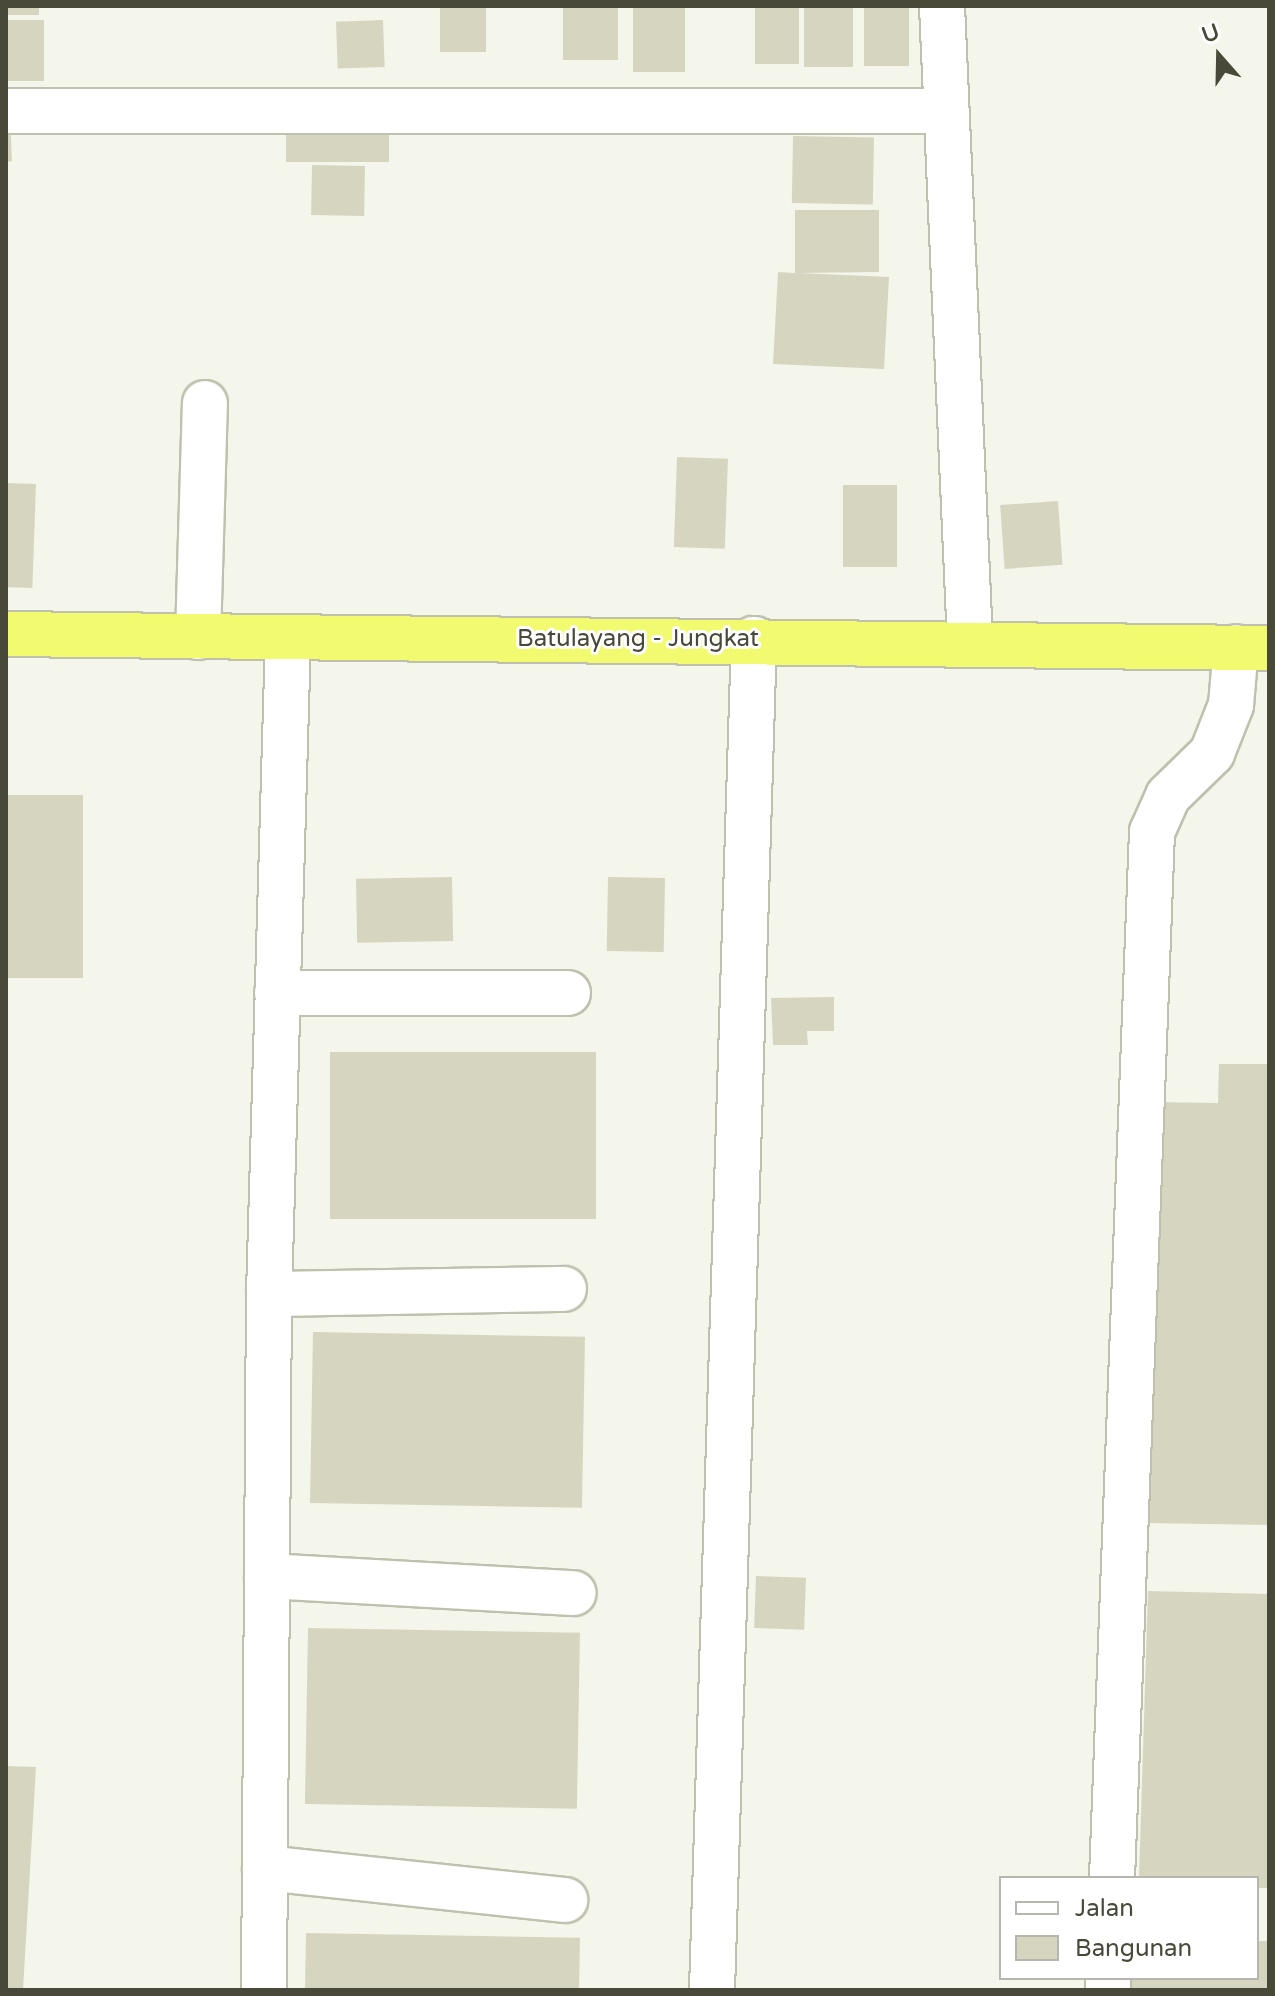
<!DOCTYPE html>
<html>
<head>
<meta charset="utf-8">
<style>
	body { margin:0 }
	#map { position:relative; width:1275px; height:1996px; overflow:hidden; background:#f4f5eb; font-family:"Varela Round",sans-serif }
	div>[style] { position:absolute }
	.building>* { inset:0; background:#d6d6c0; transform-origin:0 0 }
	.roads { filter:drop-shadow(2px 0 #bfc0ad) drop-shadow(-2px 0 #bfc0ad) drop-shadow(0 2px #bfc0ad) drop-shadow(0 -2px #bfc0ad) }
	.minor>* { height:44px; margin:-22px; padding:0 22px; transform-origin:22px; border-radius:22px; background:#fff }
	.highway>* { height:44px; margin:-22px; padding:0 22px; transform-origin:22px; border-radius:22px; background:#f2fa70 }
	span { translate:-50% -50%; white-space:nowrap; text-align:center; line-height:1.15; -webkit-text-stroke:6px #fff; paint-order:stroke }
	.street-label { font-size:24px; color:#494939 }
	.frame { position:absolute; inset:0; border:8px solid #494939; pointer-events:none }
	.legend { position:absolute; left:999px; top:1876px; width:260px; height:104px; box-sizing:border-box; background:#fff; border:2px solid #b6b6b0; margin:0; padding:10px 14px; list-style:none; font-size:24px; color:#494939 }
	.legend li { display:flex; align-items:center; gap:16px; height:40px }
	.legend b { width:40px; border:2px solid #b6b6b0 }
	.north { position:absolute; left:1179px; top:16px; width:80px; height:80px; -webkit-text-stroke:6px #fff; paint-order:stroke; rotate:340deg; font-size:22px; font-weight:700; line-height:32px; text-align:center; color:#494939 }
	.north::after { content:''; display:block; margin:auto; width:28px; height:36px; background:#494939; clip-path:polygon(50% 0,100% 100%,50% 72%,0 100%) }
</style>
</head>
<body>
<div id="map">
	<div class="building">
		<div style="left:6px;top:6px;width:33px;height:9px"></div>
		<div style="left:440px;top:6px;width:46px;height:46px"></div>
		<div style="left:563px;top:6px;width:55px;height:54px"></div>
		<div style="left:633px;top:6px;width:52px;height:66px"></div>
		<div style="left:755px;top:6px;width:44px;height:58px"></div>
		<div style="left:804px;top:6px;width:49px;height:61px"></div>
		<div style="left:864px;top:6px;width:45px;height:60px"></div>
		<div style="left:6px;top:20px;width:38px;height:61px"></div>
		<div style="left:383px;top:20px;width:47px;height:47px;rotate:88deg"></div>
		<div style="left:389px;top:113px;width:49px;height:103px;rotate:90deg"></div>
		<div style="clip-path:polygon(6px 116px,10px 116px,12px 161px,6px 162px)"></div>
		<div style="left:793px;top:136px;width:81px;height:67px;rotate:1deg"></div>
		<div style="left:312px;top:165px;width:53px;height:50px;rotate:1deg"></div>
		<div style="clip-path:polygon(795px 210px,879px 210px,879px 272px,799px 273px,889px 277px,884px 369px,773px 364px,778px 272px,795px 273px)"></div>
		<div style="left:677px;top:457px;width:51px;height:90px;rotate:2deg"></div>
		<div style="left:6px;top:483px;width:30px;height:104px;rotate:2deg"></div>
		<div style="left:843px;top:485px;width:54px;height:82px"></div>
		<div style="left:1058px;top:501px;width:64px;height:58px;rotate:86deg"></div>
		<div style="left:6px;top:795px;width:77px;height:183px"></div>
		<div style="left:452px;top:877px;width:64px;height:96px;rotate:89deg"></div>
		<div style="left:608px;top:877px;width:57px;height:74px;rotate:1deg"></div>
		<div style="clip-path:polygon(834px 997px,834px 1031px,807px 1031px,808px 1045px,773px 1045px,771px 998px)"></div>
		<div style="left:330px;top:1052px;width:266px;height:167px"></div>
		<div style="clip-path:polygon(1219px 1064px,1269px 1064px,1269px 1525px,1145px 1523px,1153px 1102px,1218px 1103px)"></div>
		<div style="left:313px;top:1332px;width:272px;height:171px;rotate:1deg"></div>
		<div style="left:756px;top:1576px;width:50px;height:52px;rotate:2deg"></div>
		<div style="clip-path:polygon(1148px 1591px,1269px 1594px,1269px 1888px,1257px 1888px,1257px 1878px,1139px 1878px)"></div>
		<div style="left:308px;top:1628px;width:272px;height:176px;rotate:1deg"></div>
		<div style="clip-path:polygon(6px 1766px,36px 1767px,23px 1990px,6px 1990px)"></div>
		<div style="left:306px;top:1933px;width:274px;height:57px;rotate:1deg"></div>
		<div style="clip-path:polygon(1257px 1941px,1269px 1941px,1269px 1990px,1129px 1990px,1130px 1978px,1257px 1978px)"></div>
	</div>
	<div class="roads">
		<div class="minor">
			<div style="left:942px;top:6px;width:637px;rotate:87.48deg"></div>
			<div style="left:6px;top:111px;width:939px"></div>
			<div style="left:198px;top:637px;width:234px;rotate:-88.3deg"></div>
			<div style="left:277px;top:993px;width:291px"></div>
			<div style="left:269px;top:1294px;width:295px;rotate:-1deg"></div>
			<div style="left:267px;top:1576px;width:307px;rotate:3.2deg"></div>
			<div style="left:265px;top:1868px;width:302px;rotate:6.1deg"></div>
			<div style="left:1112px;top:1878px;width:1047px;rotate:-87.81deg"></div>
			<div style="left:1152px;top:832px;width:39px;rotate:-66deg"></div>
			<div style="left:1168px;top:796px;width:62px;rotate:-44.3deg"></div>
			<div style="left:1212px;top:753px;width:52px;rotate:-68.4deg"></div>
			<div style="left:1231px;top:705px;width:58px;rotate:-85.1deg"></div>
			<div style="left:264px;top:1990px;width:696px;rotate:-89.59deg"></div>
			<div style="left:269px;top:1294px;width:656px;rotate:-88.34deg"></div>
			<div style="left:712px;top:1990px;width:1352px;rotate:-88.22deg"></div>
			<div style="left:1108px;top:1990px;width:12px;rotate:-90deg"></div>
		</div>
		<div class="highway">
			<div style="left:6px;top:634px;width:1263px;rotate:0.64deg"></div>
		</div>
	</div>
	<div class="street-label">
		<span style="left:638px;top:639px">Batulayang - Jungkat</span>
	</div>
	<div class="frame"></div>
	<ul class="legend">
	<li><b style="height:10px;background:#fff"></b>Jalan</li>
	<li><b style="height:22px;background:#d6d6c0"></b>Bangunan</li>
	</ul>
	<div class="north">U</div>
</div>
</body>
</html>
